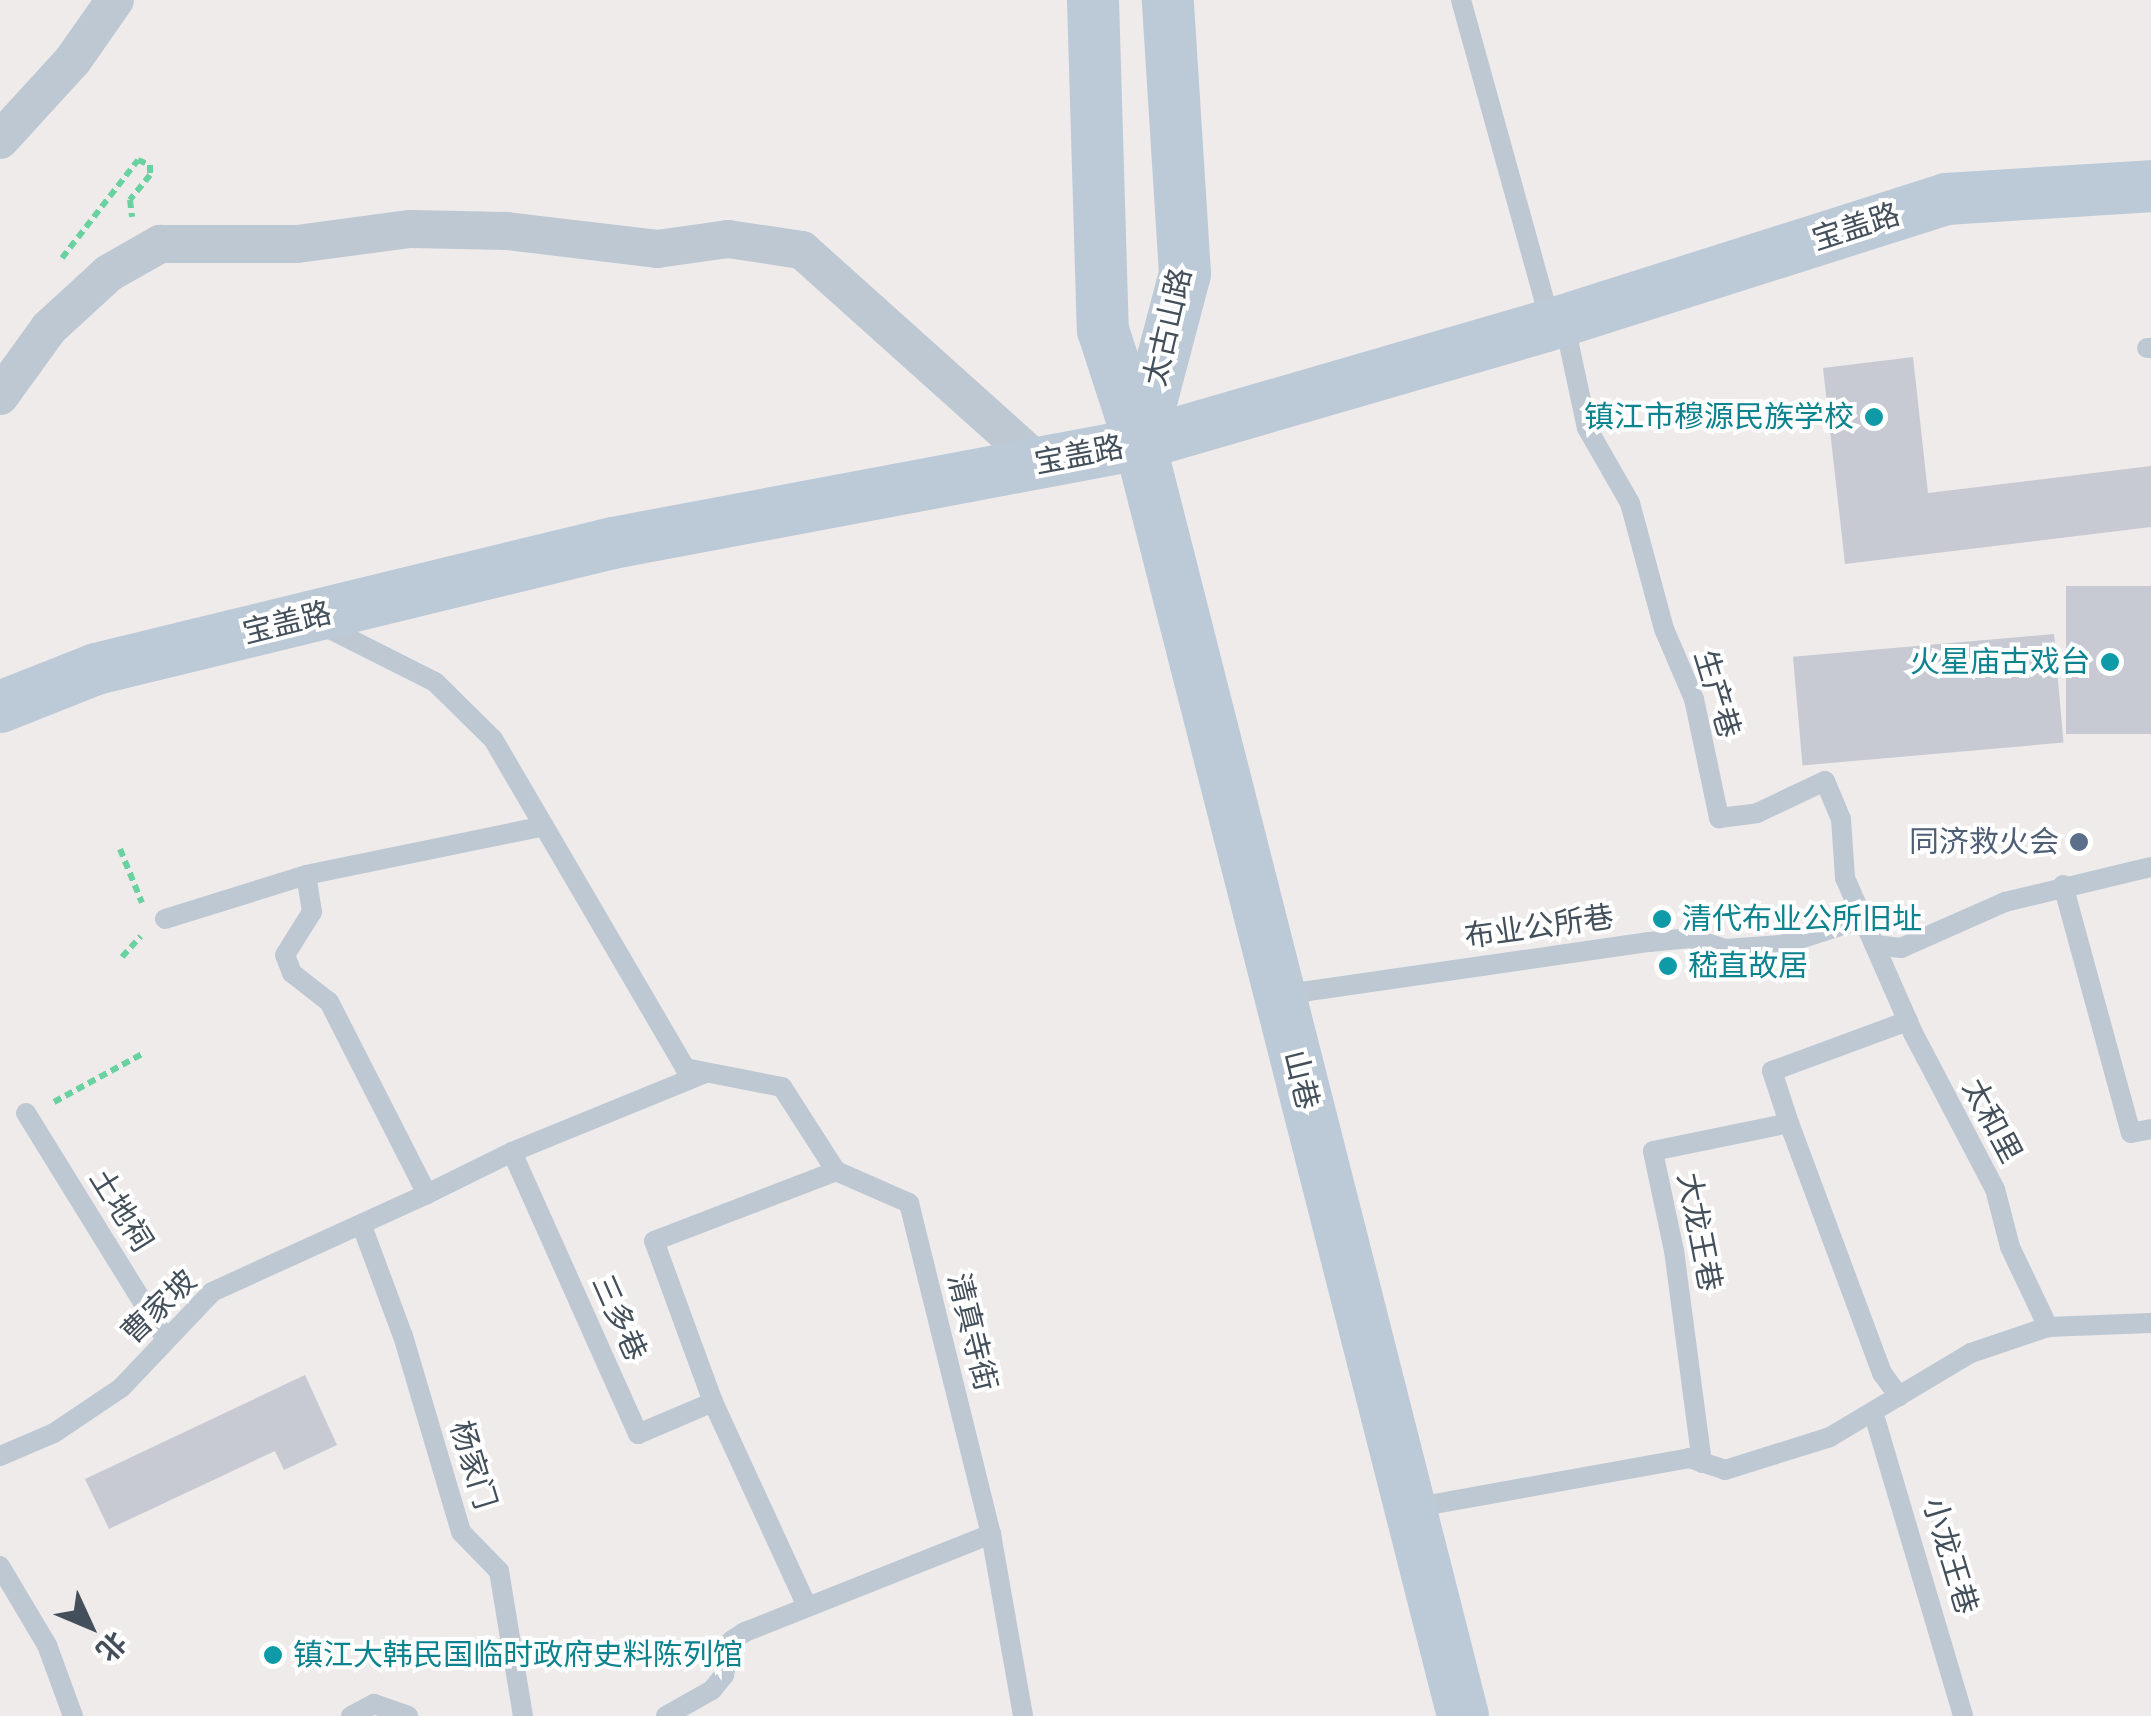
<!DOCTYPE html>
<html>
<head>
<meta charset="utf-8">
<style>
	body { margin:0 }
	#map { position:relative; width:2151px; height:1716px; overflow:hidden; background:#efebeb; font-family:Montserrat,"Noto Sans SC",sans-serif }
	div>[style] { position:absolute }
	.building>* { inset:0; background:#c7cad2; transform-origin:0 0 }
	.path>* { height:6px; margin-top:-3px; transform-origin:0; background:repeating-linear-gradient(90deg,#6ad2a1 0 8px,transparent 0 13px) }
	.lane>* { height:20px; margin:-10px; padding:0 10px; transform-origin:10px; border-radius:10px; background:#bdc8d3 }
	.street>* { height:38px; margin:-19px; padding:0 19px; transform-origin:19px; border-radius:19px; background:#bdc8d3 }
	.secondary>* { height:52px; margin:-26px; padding:0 26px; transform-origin:26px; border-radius:26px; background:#bcc9d7 }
	.dots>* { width:28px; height:28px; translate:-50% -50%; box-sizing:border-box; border:5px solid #fff; border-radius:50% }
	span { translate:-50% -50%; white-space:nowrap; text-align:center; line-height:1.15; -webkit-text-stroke:8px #fff; paint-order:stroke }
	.street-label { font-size:30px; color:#434f5a }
	.culture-label { font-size:30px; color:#0d838f }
	.right { translate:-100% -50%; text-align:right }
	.left { translate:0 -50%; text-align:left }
	.service-label { font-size:30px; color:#4e5e75 }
	.north { position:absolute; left:40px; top:1576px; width:100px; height:100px; -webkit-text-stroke:8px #fff; paint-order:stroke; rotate:134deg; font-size:28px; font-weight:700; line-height:40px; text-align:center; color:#434f5a }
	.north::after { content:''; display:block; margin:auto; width:35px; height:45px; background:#434f5a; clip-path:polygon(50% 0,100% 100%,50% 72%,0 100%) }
</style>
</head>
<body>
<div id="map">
	<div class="building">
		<div style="clip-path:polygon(1913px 357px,1928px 493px,2151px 466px,2151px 527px,1845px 564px,1823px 368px)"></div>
		<div style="left:2151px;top:586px;width:148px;height:85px;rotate:90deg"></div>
		<div style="left:2054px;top:634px;width:109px;height:262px;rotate:85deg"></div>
		<div style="clip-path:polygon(305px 1375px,337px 1445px,284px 1470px,275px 1451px,109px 1529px,85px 1479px)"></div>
	</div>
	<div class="path">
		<div style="left:62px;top:258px;width:124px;rotate:-52.2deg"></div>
		<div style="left:138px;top:160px;width:13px;rotate:23deg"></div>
		<div style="left:150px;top:165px;width:10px;rotate:90deg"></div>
		<div style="left:150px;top:175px;width:32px;rotate:129deg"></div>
		<div style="left:130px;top:200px;width:17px;rotate:83deg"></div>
		<div style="left:120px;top:849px;width:58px;rotate:67.8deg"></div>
		<div style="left:122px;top:957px;width:28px;rotate:-48deg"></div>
		<div style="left:54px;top:1102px;width:100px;rotate:-28.6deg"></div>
	</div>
	<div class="lane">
		<div style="left:1461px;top:0;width:336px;rotate:74.5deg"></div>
		<div style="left:1564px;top:321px;width:109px;rotate:77.9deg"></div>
		<div style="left:1587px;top:428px;width:86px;rotate:60.2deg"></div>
		<div style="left:1630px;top:503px;width:131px;rotate:74.9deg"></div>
		<div style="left:1664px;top:629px;width:76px;rotate:66.8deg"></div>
		<div style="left:1694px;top:699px;width:122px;rotate:78.1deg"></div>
		<div style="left:1719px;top:818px;width:38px;rotate:-7deg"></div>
		<div style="left:1757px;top:813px;width:75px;rotate:-25.2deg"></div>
		<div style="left:1825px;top:781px;width:41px;rotate:67.2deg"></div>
		<div style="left:1841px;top:819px;width:59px;rotate:86.1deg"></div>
		<div style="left:1845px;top:878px;width:169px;rotate:66.3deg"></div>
		<div style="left:1913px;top:1033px;width:176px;rotate:62.3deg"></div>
		<div style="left:1995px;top:1189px;width:60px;rotate:75.5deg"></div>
		<div style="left:2010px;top:1247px;width:89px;rotate:64.6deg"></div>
		<div style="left:2147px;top:348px;width:4px"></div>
		<div style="left:320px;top:624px;width:129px;rotate:26.8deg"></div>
		<div style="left:435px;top:682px;width:81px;rotate:44.5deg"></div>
		<div style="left:493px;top:739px;width:381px;rotate:59.7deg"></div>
		<div style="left:685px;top:1068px;width:99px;rotate:11.1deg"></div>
		<div style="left:782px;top:1087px;width:100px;rotate:57.3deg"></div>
		<div style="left:836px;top:1171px;width:80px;rotate:23.7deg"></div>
		<div style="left:909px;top:1203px;width:341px;rotate:76.1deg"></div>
		<div style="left:991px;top:1534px;width:185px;rotate:80deg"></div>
		<div style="left:2063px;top:885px;width:257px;rotate:74.7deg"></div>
		<div style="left:2131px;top:1133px;width:20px;rotate:-11deg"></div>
		<div style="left:165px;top:919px;width:148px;rotate:-17.3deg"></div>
		<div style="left:306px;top:875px;width:243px;rotate:-11.6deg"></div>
		<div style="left:1876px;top:945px;width:25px;rotate:7deg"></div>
		<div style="left:1901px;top:948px;width:114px;rotate:-23.9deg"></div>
		<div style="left:2005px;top:902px;width:150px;rotate:-13.5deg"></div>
		<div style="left:1281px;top:995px;width:372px;rotate:-8.2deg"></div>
		<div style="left:1649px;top:942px;width:42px;rotate:-5.4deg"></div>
		<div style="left:1691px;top:938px;width:36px;rotate:18deg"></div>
		<div style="left:1725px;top:949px;width:56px;rotate:-4.1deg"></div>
		<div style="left:1781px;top:945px;width:85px;rotate:-17.8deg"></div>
		<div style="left:26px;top:1113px;width:264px;rotate:58.3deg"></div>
		<div style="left:1789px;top:1123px;width:267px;rotate:69.6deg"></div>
		<div style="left:1882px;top:1373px;width:29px;rotate:54deg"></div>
		<div style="left:512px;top:1152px;width:309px;rotate:65.9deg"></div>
		<div style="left:638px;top:1434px;width:82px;rotate:-23.1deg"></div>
		<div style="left:713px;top:1402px;width:225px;rotate:65.3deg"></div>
		<div style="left:427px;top:1194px;width:95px;rotate:-26.3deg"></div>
		<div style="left:512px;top:1152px;width:209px;rotate:-22.2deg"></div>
		<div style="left:362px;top:1226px;width:117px;rotate:69.6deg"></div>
		<div style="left:403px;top:1336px;width:204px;rotate:73.5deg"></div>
		<div style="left:461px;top:1532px;width:54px;rotate:45.7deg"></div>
		<div style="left:499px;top:1571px;width:147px;rotate:80.6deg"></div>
		<div style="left:713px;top:1402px;width:171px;rotate:-110.1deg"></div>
		<div style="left:654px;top:1241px;width:195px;rotate:-21deg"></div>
		<div style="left:1874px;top:1415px;width:314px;rotate:73.5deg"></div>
		<div style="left:0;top:1456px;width:59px;rotate:-23.1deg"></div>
		<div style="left:54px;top:1433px;width:81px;rotate:-33.9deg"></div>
		<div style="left:121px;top:1388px;width:132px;rotate:-46.5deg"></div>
		<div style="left:212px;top:1292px;width:236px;rotate:-24.5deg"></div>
		<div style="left:427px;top:1194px;width:216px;rotate:-117deg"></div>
		<div style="left:329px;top:1002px;width:47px;rotate:-141.9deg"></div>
		<div style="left:292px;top:973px;width:19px;rotate:-111deg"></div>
		<div style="left:285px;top:955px;width:51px;rotate:-57.9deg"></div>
		<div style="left:312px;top:912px;width:37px;rotate:-99deg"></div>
		<div style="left:1702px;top:1463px;width:214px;rotate:-97.5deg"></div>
		<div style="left:1674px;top:1251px;width:102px;rotate:-101.9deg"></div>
		<div style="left:1653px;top:1151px;width:139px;rotate:-11.6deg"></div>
		<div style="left:1789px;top:1123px;width:55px;rotate:-108.1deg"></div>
		<div style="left:1772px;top:1071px;width:145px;rotate:-20.2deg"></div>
		<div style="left:1412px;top:1508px;width:281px;rotate:-10.2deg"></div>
		<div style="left:1689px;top:1458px;width:38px;rotate:18deg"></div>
		<div style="left:1725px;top:1470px;width:110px;rotate:-17.4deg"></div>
		<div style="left:1830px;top:1437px;width:164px;rotate:-30.8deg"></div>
		<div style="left:1971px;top:1353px;width:81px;rotate:-18.7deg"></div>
		<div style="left:2048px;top:1327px;width:103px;rotate:-2.2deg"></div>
		<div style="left:0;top:1566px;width:92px;rotate:59.3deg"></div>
		<div style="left:47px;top:1645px;width:76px;rotate:69.9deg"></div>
		<div style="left:351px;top:1716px;width:26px;rotate:-28deg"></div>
		<div style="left:374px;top:1704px;width:36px;rotate:19deg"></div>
		<div style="left:666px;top:1716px;width:53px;rotate:-29.5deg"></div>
		<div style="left:712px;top:1690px;width:19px;rotate:-51deg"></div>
		<div style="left:724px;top:1675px;width:35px;rotate:-78deg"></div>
		<div style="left:731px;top:1641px;width:17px;rotate:-33deg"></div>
		<div style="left:745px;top:1632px;width:265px;rotate:-21.7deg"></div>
	</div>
	<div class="street">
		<div style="left:0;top:140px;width:108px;rotate:-47.6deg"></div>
		<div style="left:73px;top:60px;width:73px;rotate:-55deg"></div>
		<div style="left:0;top:396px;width:84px;rotate:-54.2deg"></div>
		<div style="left:49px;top:328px;width:81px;rotate:-42.5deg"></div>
		<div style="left:109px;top:273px;width:59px;rotate:-29.6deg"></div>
		<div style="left:160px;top:244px;width:137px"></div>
		<div style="left:297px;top:244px;width:114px;rotate:-7.6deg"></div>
		<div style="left:410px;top:229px;width:97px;rotate:1.2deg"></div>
		<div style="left:507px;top:231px;width:151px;rotate:6.8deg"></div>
		<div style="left:657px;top:249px;width:72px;rotate:-8deg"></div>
		<div style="left:728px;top:239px;width:75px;rotate:8.5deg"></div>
		<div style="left:802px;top:250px;width:319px;rotate:41.9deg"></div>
	</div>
	<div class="secondary">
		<div style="left:1093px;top:0;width:330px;rotate:88.3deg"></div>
		<div style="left:1103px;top:330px;width:120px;rotate:72deg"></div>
		<div style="left:1140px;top:444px;width:1312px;rotate:75.75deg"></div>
		<div style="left:1140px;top:444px;width:176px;rotate:-75.2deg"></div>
		<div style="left:1185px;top:274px;width:275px;rotate:-93.6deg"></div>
		<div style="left:0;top:707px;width:103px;rotate:-21.6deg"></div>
		<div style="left:96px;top:669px;width:532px;rotate:-13.7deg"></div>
		<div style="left:613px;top:543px;width:536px;rotate:-10.64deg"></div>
		<div style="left:1140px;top:444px;width:423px;rotate:-16.2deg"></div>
		<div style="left:1546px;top:326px;width:420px;rotate:-17.6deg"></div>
		<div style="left:1946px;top:199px;width:205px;rotate:-3.6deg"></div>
	</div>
	<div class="dots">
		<div style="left:1874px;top:417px;background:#0f9aa8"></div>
		<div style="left:2110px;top:662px;background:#0f9aa8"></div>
		<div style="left:2079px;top:842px;background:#5c6f8a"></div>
		<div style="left:1662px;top:919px;background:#0f9aa8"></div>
		<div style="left:1668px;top:966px;background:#0f9aa8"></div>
		<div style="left:273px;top:1655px;background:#0f9aa8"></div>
	</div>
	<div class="street-label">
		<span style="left:1856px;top:227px;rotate:-18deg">宝盖路</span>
		<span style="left:1168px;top:327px;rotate:-77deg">太古山路</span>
		<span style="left:1079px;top:455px;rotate:-11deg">宝盖路</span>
		<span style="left:287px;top:623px;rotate:-14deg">宝盖路</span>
		<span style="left:1717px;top:694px;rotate:73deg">生产巷</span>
		<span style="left:1539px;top:927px;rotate:-8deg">布业公所巷</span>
		<span style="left:1301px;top:1080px;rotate:76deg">山巷</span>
		<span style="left:1992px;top:1121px;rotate:62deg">太和里</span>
		<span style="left:121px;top:1210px;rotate:58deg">土地祠</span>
		<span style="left:1699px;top:1232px;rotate:79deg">大龙王巷</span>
		<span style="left:159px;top:1307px;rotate:-44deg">曹家坡</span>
		<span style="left:619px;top:1318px;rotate:66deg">三多巷</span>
		<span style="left:972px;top:1332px;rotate:76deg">清真寺街</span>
		<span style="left:473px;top:1465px;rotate:73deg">杨家门</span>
		<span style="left:1950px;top:1556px;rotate:73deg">小龙王巷</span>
	</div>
	<div class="culture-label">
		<span class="right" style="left:1854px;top:417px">镇江市穆源民族学校</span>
		<span class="right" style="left:2090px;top:662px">火星庙古戏台</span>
		<span class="left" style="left:1682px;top:919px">清代布业公所旧址</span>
		<span class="left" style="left:1688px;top:966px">嵇直故居</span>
		<span class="left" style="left:293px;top:1655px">镇江大韩民国临时政府史料陈列馆</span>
	</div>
	<div class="service-label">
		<span class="right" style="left:2059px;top:842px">同济救火会</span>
	</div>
	<div class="north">北</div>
</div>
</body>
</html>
